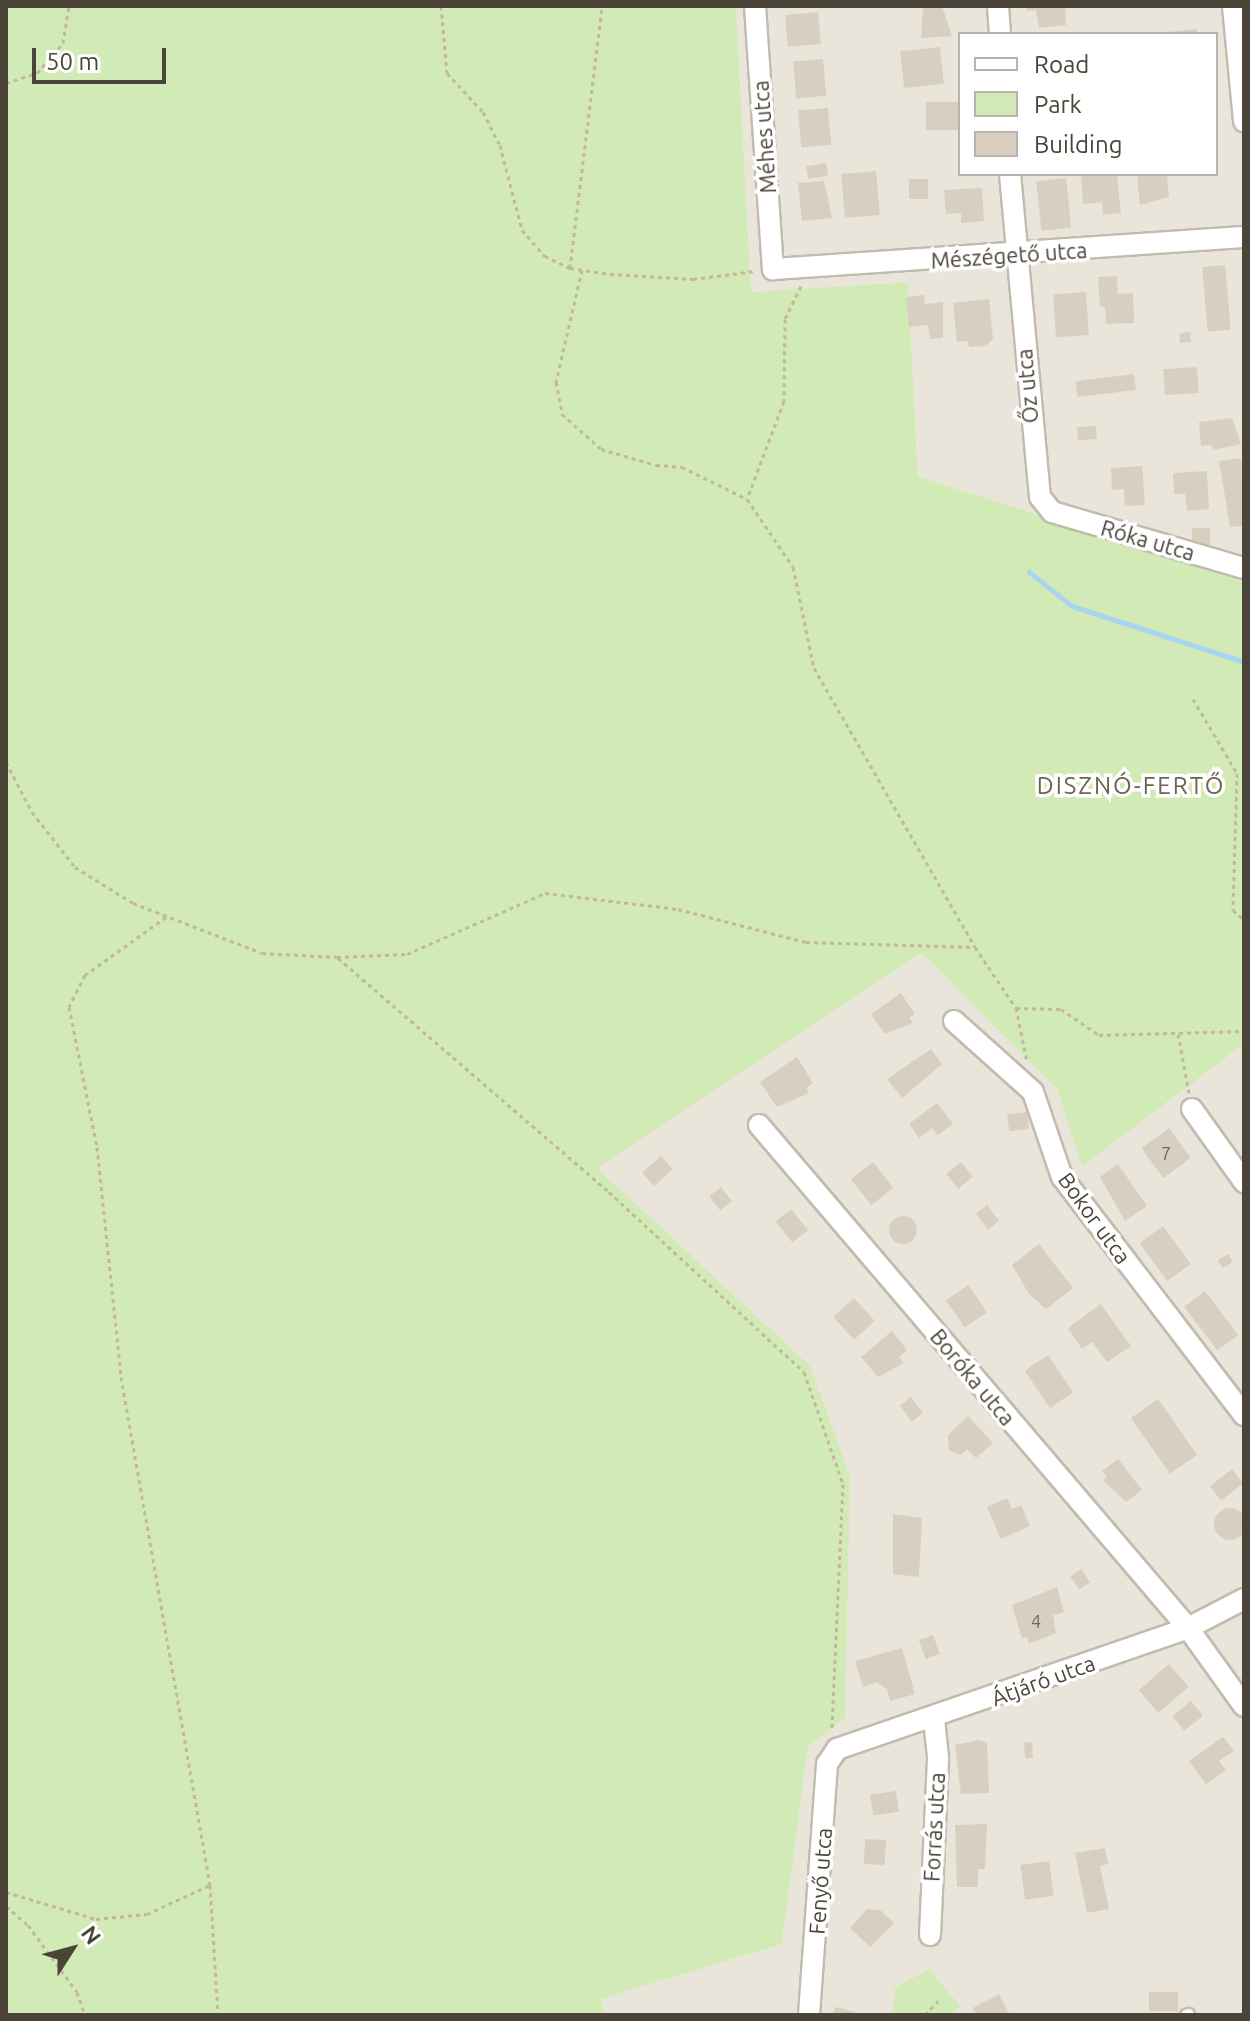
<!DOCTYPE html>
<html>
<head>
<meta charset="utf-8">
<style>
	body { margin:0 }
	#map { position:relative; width:1250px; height:2021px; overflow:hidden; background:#f6f3ec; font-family:Ubuntu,sans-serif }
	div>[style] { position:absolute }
	.residential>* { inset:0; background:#eae5da }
	.green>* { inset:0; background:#d2eab5 }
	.stream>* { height:5px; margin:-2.5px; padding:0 2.5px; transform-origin:2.5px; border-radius:2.5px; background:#a9d4f2 }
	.building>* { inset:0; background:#d8cfc1; transform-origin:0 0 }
	.round { border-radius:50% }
	.path>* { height:3px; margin-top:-1.5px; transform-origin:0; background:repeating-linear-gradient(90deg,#c4b79f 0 4px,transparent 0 8px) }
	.roads { filter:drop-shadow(2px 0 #c2bbae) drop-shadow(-2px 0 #c2bbae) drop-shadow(0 2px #c2bbae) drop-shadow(0 -2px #c2bbae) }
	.service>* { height:10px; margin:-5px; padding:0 5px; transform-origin:5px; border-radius:5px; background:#fff }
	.minor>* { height:20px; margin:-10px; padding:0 10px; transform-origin:10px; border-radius:10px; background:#fff }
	span { translate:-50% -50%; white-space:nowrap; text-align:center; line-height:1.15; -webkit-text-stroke:7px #fff; paint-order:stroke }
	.number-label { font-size:18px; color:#6e675b }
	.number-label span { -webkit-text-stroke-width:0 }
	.street-label { font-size:22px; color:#4b4439 }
	.neighbourhood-label { font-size:24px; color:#6e6250; letter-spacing:2px }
	.frame { position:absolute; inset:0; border:8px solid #4b4439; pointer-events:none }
	.legend { position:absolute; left:958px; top:32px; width:260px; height:144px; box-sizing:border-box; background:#fff; border:2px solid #b7b4b0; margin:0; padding:10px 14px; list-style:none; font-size:24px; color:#4b4439 }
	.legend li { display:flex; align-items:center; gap:16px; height:40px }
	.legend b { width:40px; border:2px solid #b7b4b0 }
	.north { position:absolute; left:32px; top:1909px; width:80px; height:80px; -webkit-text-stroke:6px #fff; paint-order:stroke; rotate:54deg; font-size:22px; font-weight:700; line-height:32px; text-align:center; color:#4b4439 }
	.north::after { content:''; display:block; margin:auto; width:28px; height:36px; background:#4b4439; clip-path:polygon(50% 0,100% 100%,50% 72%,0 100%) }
	.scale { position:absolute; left:32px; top:48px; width:134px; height:36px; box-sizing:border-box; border:4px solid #4b4439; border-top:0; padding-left:10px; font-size:24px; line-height:28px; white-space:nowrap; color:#4b4439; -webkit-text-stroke:6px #fff; paint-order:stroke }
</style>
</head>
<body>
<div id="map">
	<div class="residential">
		<div style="clip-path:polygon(evenodd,736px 6px,1244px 6px,1244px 582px,918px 476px,908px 282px,751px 292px,736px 6px,960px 34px,1216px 34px,1216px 174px,960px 174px,960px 34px)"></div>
		<div style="clip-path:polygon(922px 953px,1057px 1089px,1082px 1165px,1244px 1044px,1244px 2015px,605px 2015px,601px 1999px,782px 1944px,808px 1746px,596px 1168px)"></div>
	</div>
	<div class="green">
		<div style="clip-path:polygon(6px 6px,736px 6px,751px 292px,908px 282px,918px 476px,1244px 582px,1244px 1044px,1082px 1166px,1057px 1089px,922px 953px,597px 1168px,810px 1366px,850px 1476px,845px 1718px,808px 1746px,782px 1944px,601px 1999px,605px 2015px,6px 2015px)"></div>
		<div style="clip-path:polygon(929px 1969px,960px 2006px,951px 2015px,892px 2015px,895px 1988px)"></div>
	</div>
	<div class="stream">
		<div style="left:1029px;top:572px;width:55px;rotate:38.3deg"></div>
		<div style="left:1072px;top:606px;width:181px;rotate:18deg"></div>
	</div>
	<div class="building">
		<div style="clip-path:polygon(923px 6px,942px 6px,952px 36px,921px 38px)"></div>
		<div style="clip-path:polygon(1026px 6px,1065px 6px,1066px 25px,1039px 28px,1036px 10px,1027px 11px)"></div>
		<div style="left:818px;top:12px;width:32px;height:33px;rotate:85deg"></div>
		<div style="clip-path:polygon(1197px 29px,1197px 34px,1167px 34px,1167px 32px)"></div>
		<div style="left:940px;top:47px;width:37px;height:40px;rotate:84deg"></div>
		<div style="left:823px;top:59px;width:37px;height:30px;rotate:85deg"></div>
		<div style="left:960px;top:102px;width:28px;height:34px;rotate:90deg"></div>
		<div style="left:828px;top:108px;width:37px;height:30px;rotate:85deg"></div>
		<div style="left:826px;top:163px;width:13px;height:20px;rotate:81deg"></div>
		<div style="left:876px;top:171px;width:44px;height:35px;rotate:85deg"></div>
		<div style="clip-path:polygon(1117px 174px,1121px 213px,1103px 215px,1102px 202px,1083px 204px,1081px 176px)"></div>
		<div style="clip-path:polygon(1143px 174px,1167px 174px,1169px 197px,1140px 205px,1137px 175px)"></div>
		<div style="left:1066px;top:178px;width:50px;height:30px;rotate:84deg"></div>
		<div style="left:909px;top:179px;width:19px;height:20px"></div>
		<div style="clip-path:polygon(824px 181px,832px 218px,802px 221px,798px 183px)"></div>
		<div style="clip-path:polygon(982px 188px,984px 221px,961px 223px,961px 213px,946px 214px,944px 190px)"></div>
		<div style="left:1225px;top:265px;width:65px;height:23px;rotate:85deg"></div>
		<div style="clip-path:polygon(1117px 276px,1118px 294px,1133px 293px,1134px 323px,1106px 324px,1105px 307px,1100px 307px,1098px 277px)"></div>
		<div style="left:1086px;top:292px;width:43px;height:33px;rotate:86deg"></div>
		<div style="clip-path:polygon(924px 295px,925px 304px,943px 302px,943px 338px,930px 339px,928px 325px,909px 327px,906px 297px)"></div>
		<div style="clip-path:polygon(989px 299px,993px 339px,986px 346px,969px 347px,968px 341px,957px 342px,953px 303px)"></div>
		<div style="left:1190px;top:332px;width:10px;height:11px;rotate:84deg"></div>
		<div style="left:1197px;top:367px;width:26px;height:34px;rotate:86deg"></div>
		<div style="left:1134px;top:374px;width:16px;height:59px;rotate:83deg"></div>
		<div style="clip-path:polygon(1232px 418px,1241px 444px,1213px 450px,1212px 445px,1201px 446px,1199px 422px)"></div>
		<div style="left:1096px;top:426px;width:13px;height:19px;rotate:86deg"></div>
		<div style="clip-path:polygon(1241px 458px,1244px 526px,1230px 527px,1219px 461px)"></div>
		<div style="clip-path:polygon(1142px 466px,1145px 505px,1125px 506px,1124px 489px,1112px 490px,1111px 468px)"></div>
		<div style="clip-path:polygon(1207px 471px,1209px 509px,1187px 511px,1185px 494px,1174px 494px,1173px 473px)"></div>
		<div style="left:1192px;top:528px;width:18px;height:18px"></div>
		<div style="clip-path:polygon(901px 993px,915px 1014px,909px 1018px,913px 1023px,885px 1034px,871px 1014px)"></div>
		<div style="clip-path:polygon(931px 1049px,942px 1064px,902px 1098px,887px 1079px)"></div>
		<div style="clip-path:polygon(797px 1057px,813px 1083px,806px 1088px,809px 1093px,777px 1107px,760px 1082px)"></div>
		<div style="clip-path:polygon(937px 1103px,953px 1124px,938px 1135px,932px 1128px,919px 1138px,909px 1124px)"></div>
		<div style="left:1027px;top:1112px;width:17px;height:20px;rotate:83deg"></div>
		<div style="left:1169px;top:1128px;width:37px;height:34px;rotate:54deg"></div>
		<div style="left:661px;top:1156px;width:18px;height:25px;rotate:49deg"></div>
		<div style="left:873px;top:1162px;width:33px;height:28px;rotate:52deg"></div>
		<div style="left:961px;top:1162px;width:19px;height:19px;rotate:51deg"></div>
		<div style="clip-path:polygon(1118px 1164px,1147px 1206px,1125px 1221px,1100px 1177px)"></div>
		<div style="left:721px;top:1187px;width:18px;height:15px;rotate:52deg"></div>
		<div style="left:987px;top:1205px;width:20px;height:14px;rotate:53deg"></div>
		<div style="left:791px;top:1209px;width:27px;height:20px;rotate:51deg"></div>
		<div class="round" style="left:889px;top:1216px;width:28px;height:28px"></div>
		<div style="left:1163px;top:1226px;width:47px;height:29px;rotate:54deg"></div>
		<div style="clip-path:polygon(1039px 1244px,1073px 1288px,1046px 1309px,1029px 1294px,1012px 1265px)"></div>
		<div style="left:1228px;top:1254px;width:9px;height:12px;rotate:58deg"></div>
		<div style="left:968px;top:1285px;width:33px;height:27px;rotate:55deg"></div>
		<div style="left:1205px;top:1291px;width:55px;height:26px;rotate:53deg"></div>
		<div style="left:854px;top:1298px;width:31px;height:28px;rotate:48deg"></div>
		<div style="clip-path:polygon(1101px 1304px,1131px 1346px,1107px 1362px,1092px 1342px,1082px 1349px,1068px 1328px)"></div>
		<div style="clip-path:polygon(892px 1331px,907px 1350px,899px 1357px,904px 1363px,878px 1377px,861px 1357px)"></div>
		<div style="left:1048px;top:1355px;width:45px;height:28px;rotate:56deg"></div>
		<div style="left:911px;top:1397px;width:20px;height:14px;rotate:53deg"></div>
		<div style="left:1158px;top:1399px;width:68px;height:33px;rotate:55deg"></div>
		<div style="clip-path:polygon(968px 1416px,993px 1443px,976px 1458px,967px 1449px,961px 1455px,949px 1450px,948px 1435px)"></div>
		<div style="clip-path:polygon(1118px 1459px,1142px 1490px,1126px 1502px,1103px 1480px,1107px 1477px,1102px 1471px)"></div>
		<div style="left:1232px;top:1469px;width:18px;height:28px;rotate:52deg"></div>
		<div style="clip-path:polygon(1007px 1498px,1012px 1509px,1021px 1505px,1030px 1526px,1001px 1539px,987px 1507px)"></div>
		<div class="round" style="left:1214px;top:1508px;width:32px;height:32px"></div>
		<div style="clip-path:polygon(893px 1514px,922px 1518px,919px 1577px,893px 1574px)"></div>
		<div style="left:1081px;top:1569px;width:16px;height:13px;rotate:55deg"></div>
		<div style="clip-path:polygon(1057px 1587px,1064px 1612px,1053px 1615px,1056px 1633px,1029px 1644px,1027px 1637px,1022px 1639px,1012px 1605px)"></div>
		<div style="left:933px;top:1635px;width:20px;height:15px;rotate:70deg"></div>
		<div style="clip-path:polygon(902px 1648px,915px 1694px,890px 1701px,887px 1690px,877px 1682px,863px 1687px,855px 1661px)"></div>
		<div style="left:1169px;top:1664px;width:30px;height:40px;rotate:49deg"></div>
		<div style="left:1191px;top:1701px;width:19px;height:24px;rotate:51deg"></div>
		<div style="clip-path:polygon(1223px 1737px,1234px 1751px,1219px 1761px,1226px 1770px,1206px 1784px,1189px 1761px)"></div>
		<div style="clip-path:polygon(979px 1740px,987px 1743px,989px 1793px,961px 1794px,955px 1745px)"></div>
		<div style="left:1032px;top:1742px;width:16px;height:8px;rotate:86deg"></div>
		<div style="left:896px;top:1791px;width:21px;height:26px;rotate:82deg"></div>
		<div style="clip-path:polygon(987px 1824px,985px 1869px,978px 1869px,978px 1887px,957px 1887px,955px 1825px)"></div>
		<div style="left:865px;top:1839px;width:21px;height:25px;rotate:3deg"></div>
		<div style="clip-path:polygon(1105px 1848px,1108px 1864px,1100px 1866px,1109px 1909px,1087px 1913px,1075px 1853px)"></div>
		<div style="left:1049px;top:1861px;width:35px;height:29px;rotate:82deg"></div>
		<div style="clip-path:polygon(867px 1909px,880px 1910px,894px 1923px,870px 1947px,850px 1928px)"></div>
		<div style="left:1149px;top:1992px;width:29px;height:19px"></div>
		<div style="clip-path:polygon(999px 1994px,1010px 2015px,977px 2015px,973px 2008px)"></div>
		<div style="clip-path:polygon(835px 2007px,855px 2012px,855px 2015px,833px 2015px)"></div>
	</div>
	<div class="path">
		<div style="left:441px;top:6px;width:67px;rotate:84.9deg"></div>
		<div style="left:447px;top:73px;width:53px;rotate:47.3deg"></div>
		<div style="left:483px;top:112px;width:37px;rotate:63deg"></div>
		<div style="left:500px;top:145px;width:88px;rotate:75.5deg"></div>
		<div style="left:522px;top:230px;width:35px;rotate:49deg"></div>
		<div style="left:545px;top:256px;width:28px;rotate:26deg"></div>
		<div style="left:570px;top:268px;width:40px;rotate:8.5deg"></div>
		<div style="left:610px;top:274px;width:83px;rotate:3.4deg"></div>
		<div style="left:693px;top:279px;width:62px;rotate:-7.5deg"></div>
		<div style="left:6px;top:83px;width:33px;rotate:-18deg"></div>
		<div style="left:37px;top:73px;width:40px;rotate:-49deg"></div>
		<div style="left:63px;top:43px;width:37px;rotate:-81deg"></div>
		<div style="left:570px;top:268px;width:264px;rotate:-83deg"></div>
		<div style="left:582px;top:270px;width:115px;rotate:103.1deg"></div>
		<div style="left:556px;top:382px;width:33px;rotate:79deg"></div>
		<div style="left:562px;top:414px;width:52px;rotate:41.9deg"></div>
		<div style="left:601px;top:449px;width:57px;rotate:16.2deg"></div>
		<div style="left:656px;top:465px;width:26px;rotate:4deg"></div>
		<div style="left:682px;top:467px;width:72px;rotate:26.2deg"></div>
		<div style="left:801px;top:286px;width:37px;rotate:116deg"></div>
		<div style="left:785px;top:319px;width:82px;rotate:90.7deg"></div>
		<div style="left:784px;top:401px;width:105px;rotate:110.7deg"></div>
		<div style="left:747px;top:499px;width:82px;rotate:55.9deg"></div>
		<div style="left:793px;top:567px;width:103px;rotate:78.3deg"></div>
		<div style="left:814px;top:668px;width:322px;rotate:60deg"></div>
		<div style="left:1193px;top:699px;width:86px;rotate:59.3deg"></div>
		<div style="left:1237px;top:773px;width:137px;rotate:91.7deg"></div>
		<div style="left:1233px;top:910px;width:15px;rotate:42deg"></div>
		<div style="left:6px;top:762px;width:56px;rotate:62.5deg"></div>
		<div style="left:32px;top:812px;width:70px;rotate:52deg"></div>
		<div style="left:75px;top:867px;width:68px;rotate:31.8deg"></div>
		<div style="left:133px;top:903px;width:138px;rotate:21.2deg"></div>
		<div style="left:262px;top:953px;width:75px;rotate:3.1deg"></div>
		<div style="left:337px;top:957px;width:70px;rotate:-2.5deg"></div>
		<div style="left:407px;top:954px;width:151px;rotate:-23.8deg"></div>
		<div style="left:545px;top:893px;width:134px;rotate:6.9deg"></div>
		<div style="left:678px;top:909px;width:132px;rotate:14.5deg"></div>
		<div style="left:806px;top:942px;width:169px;rotate:1.7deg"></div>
		<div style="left:975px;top:947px;width:73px;rotate:56.1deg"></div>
		<div style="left:1016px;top:1008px;width:54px;rotate:78.3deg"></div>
		<div style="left:166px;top:917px;width:100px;rotate:144.4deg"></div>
		<div style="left:85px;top:975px;width:36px;rotate:117deg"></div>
		<div style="left:69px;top:1007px;width:143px;rotate:78.7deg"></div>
		<div style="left:97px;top:1147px;width:231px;rotate:84deg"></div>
		<div style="left:121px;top:1377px;width:516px;rotate:80.06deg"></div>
		<div style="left:210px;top:1885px;width:130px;rotate:86.5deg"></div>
		<div style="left:338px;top:958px;width:358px;rotate:40.8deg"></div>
		<div style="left:609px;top:1192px;width:265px;rotate:42.7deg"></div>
		<div style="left:804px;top:1372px;width:119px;rotate:70.8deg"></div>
		<div style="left:843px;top:1484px;width:246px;rotate:92.6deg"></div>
		<div style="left:1016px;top:1008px;width:45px;rotate:1.3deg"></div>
		<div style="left:1061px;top:1009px;width:46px;rotate:34.4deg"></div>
		<div style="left:1099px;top:1035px;width:145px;rotate:-1.6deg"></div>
		<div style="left:1178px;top:1034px;width:60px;rotate:79.4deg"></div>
		<div style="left:6px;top:1892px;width:94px;rotate:16.7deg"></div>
		<div style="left:96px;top:1919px;width:51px;rotate:-5.6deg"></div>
		<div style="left:147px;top:1914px;width:69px;rotate:-24.7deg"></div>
		<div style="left:6px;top:1906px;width:29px;rotate:41deg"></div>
		<div style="left:28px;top:1925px;width:83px;rotate:53.8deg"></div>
		<div style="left:77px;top:1992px;width:24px;rotate:71deg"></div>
		<div style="left:925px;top:2015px;width:19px;rotate:-47deg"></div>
	</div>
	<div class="roads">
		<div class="service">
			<div style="left:1186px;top:2015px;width:3px;rotate:-18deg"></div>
		</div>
		<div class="minor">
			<div style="left:755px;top:6px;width:264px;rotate:86.1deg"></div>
			<div style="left:773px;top:269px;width:472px;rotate:-3.9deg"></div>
			<div style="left:998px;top:6px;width:28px;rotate:86deg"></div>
			<div style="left:1233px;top:6px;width:116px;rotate:84.5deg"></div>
			<div style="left:1010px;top:174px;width:324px;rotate:84.7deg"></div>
			<div style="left:1040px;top:497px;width:19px;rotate:51deg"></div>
			<div style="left:1052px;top:512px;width:200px;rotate:16.3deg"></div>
			<div style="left:954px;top:1021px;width:106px;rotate:41.9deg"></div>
			<div style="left:1033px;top:1092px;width:90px;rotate:71.2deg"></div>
			<div style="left:1062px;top:1177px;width:300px;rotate:52.6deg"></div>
			<div style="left:1192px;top:1109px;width:90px;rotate:54.5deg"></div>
			<div style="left:759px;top:1125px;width:661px;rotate:49.54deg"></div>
			<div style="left:1188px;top:1628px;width:96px;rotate:54.3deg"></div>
			<div style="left:930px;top:1935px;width:178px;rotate:-87.4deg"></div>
			<div style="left:938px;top:1757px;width:38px;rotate:-96deg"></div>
			<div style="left:809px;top:2015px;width:252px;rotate:-85.9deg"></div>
			<div style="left:827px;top:1764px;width:18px;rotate:-56deg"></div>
			<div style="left:837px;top:1749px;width:371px;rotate:-19deg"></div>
			<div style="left:1188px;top:1628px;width:63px;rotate:-27.4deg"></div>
		</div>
	</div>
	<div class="number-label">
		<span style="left:1166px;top:1153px">7</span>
		<span style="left:1036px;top:1621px">4</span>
	</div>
	<div class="street-label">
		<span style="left:764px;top:137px;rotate:-94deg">Méhes utca</span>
		<span style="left:1009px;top:255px;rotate:-4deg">Mészégető utca</span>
		<span style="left:1027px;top:386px;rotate:-95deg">Őz utca</span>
		<span style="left:1148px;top:540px;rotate:16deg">Róka utca</span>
		<span style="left:1095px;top:1218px;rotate:54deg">Bokor utca</span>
		<span style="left:973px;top:1377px;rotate:50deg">Boróka utca</span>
		<span style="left:1043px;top:1680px;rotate:-20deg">Átjáró utca</span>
		<span style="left:934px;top:1827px;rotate:-87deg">Forrás utca</span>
		<span style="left:820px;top:1881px;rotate:-86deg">Fenyő utca</span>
	</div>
	<div class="neighbourhood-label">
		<span style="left:1131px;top:786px">DISZNÓ-FERTŐ</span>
	</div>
	<div class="frame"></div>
	<ul class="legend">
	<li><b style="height:10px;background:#fff"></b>Road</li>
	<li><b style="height:22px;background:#d2eab5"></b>Park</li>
	<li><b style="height:22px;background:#d8cfc1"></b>Building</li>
	</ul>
	<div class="north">N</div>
	<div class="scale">50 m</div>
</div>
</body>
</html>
